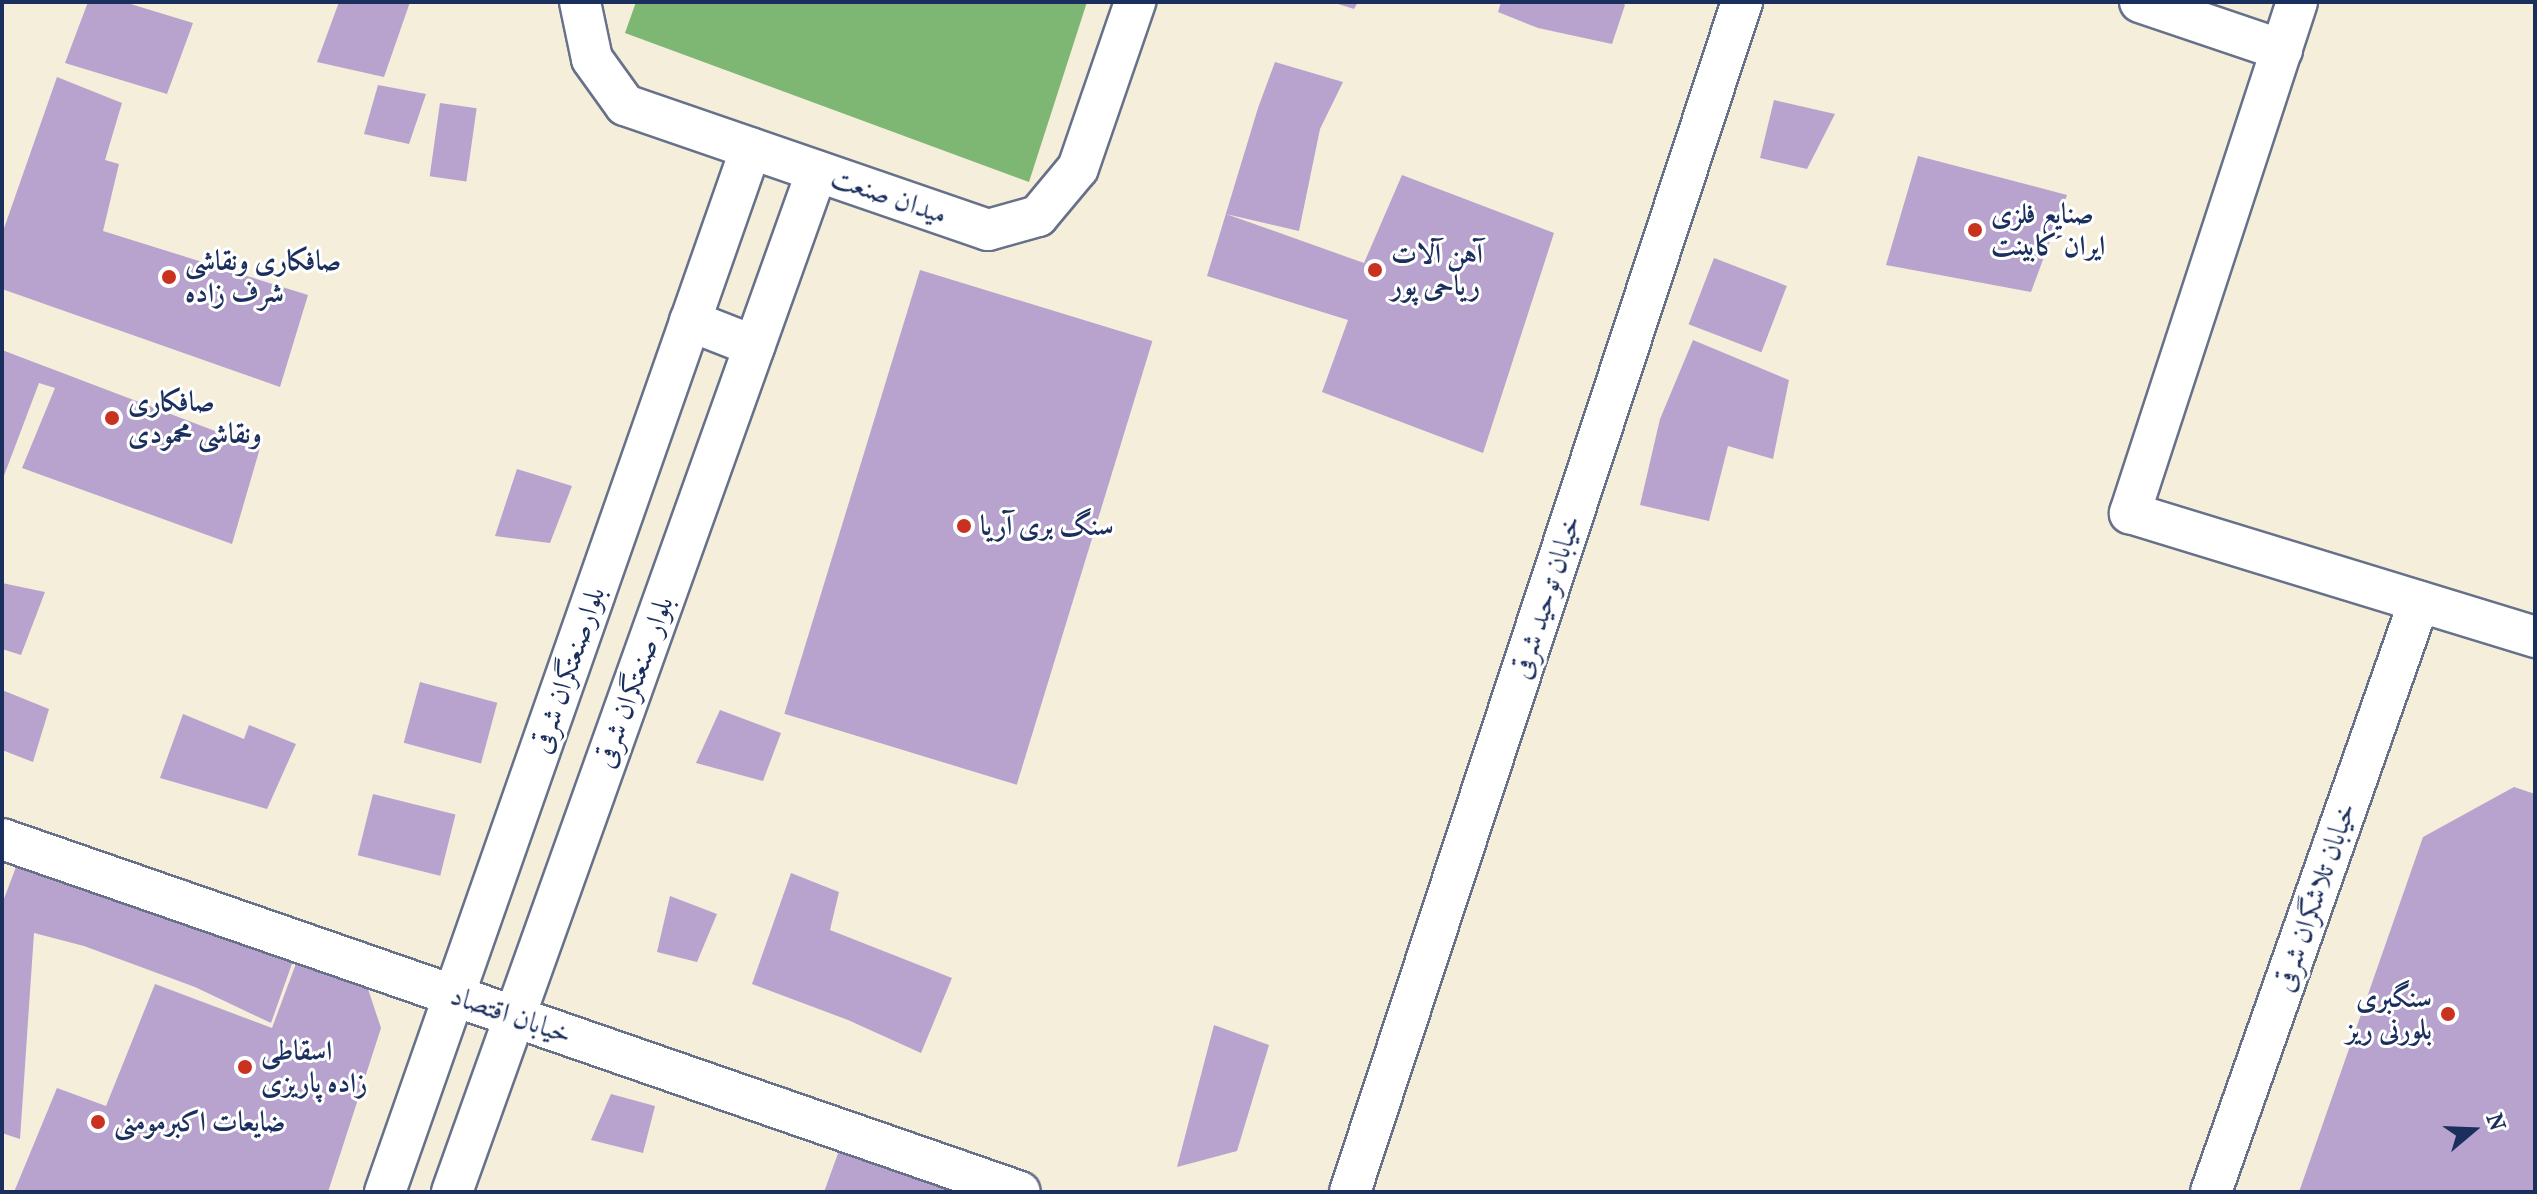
<!DOCTYPE html>
<html>
<head>
<meta charset="utf-8">
<style>
	body { margin:0 }
	#map { position:relative; width:2537px; height:1194px; overflow:hidden; background:#f4eedb; font-family:"IM FELL French Canon",Amiri,serif }
	div>[style] { position:absolute }
	.forest>* { inset:0; background:#7eb674 }
	.building>* { inset:0; background:#b8a3ce; transform-origin:0 0 }
	.roads { filter:drop-shadow(2px 0 #67728a) drop-shadow(-2px 0 #67728a) drop-shadow(0 2px #67728a) drop-shadow(0 -2px #67728a) }
	.street>* { height:40px; margin:-20px; padding:0 20px; transform-origin:20px; border-radius:20px; background:#fff }
	.dots>* { width:22px; height:22px; translate:-50% -50%; box-sizing:border-box; border:4px solid #fff; border-radius:50% }
	span { translate:-50% -50%; white-space:nowrap; text-align:center; line-height:1.15; -webkit-text-stroke:6px #fff; paint-order:stroke }
	.street-label { font-size:28px; color:#1b2f5e }
	.poi-label { font-size:28px; color:#1b2f5e; font-weight:700 }
	.left { translate:0 -50%; text-align:left }
	.right { translate:-100% -50%; text-align:right }
	.frame { position:absolute; inset:0; border:4px solid #1b2f5e; pointer-events:none }
	.north { position:absolute; left:2433px; top:1090px; width:80px; height:80px; -webkit-text-stroke:6px #fff; paint-order:stroke; rotate:71deg; font-size:22px; font-weight:700; line-height:32px; text-align:center; color:#1b2f5e }
	.north::after { content:''; display:block; margin:auto; width:28px; height:36px; background:#1b2f5e; clip-path:polygon(50% 0,100% 100%,50% 72%,0 100%) }
</style>
</head>
<body>
<div id="map">
	<div class="forest">
		<div style="clip-path:polygon(636px 2px,1087px 2px,1029px 182px,625px 33px)"></div>
	</div>
	<div class="building">
		<div style="clip-path:polygon(88px 2px,124px 2px,193px 23px,167px 94px,65px 63px)"></div>
		<div style="clip-path:polygon(339px 2px,410px 2px,384px 77px,317px 62px)"></div>
		<div style="clip-path:polygon(1332px 2px,1358px 2px,1354px 9px)"></div>
		<div style="clip-path:polygon(1501px 2px,1622px 2px,1625px 5px,1612px 44px,1538px 28px,1498px 12px)"></div>
		<div style="clip-path:polygon(1275px 62px,1343px 82px,1320px 129px,1299px 231px,1226px 214px,1364px 263px,1402px 175px,1554px 233px,1483px 453px,1322px 392px,1348px 320px,1207px 276px,1258px 108px)"></div>
		<div style="clip-path:polygon(57px 77px,122px 103px,105px 160px,119px 164px,103px 231px,308px 295px,280px 387px,2px 289px,2px 234px)"></div>
		<div style="clip-path:polygon(378px 85px,426px 94px,409px 144px,364px 134px)"></div>
		<div style="clip-path:polygon(1774px 100px,1835px 114px,1807px 169px,1760px 158px)"></div>
		<div style="left:440px;top:103px;width:37px;height:74px;rotate:8deg"></div>
		<div style="clip-path:polygon(1918px 156px,2067px 195px,2031px 292px,1886px 265px)"></div>
		<div style="left:1714px;top:258px;width:78px;height:71px;rotate:21deg"></div>
		<div style="left:920px;top:270px;width:243px;height:464px;rotate:17deg"></div>
		<div style="clip-path:polygon(1693px 340px,1789px 380px,1773px 459px,1728px 446px,1709px 521px,1640px 505px,1660px 419px)"></div>
		<div style="clip-path:polygon(2px 350px,260px 448px,232px 544px,22px 468px,55px 388px,39px 383px,2px 481px)"></div>
		<div style="clip-path:polygon(517px 469px,572px 486px,550px 543px,495px 536px)"></div>
		<div style="clip-path:polygon(2px 583px,45px 592px,21px 655px,2px 649px)"></div>
		<div style="left:420px;top:682px;width:80px;height:63px;rotate:15deg"></div>
		<div style="clip-path:polygon(2px 690px,49px 709px,33px 762px,2px 750px)"></div>
		<div style="clip-path:polygon(720px 710px,781px 733px,763px 781px,696px 763px)"></div>
		<div style="clip-path:polygon(183px 714px,244px 739px,249px 725px,296px 744px,267px 809px,160px 778px)"></div>
		<div style="clip-path:polygon(2514px 787px,2535px 794px,2535px 1192px,2299px 1192px,2423px 837px)"></div>
		<div style="left:373px;top:794px;width:85px;height:63px;rotate:14deg"></div>
		<div style="clip-path:polygon(19px 859px,294px 958px,271px 1023px,195px 987px,84px 946px,34px 933px,20px 1139px,2px 1133px,2px 904px)"></div>
		<div style="clip-path:polygon(791px 873px,839px 892px,830px 930px,952px 978px,921px 1053px,848px 1020px,752px 984px)"></div>
		<div style="clip-path:polygon(670px 896px,717px 914px,697px 962px,657px 952px)"></div>
		<div style="clip-path:polygon(301px 950px,362px 971px,381px 1028px,328px 1192px,14px 1192px,57px 1088px,106px 1106px,155px 984px,272px 1028px)"></div>
		<div style="clip-path:polygon(1214px 1025px,1269px 1045px,1237px 1151px,1177px 1167px)"></div>
		<div style="clip-path:polygon(611px 1094px,655px 1106px,643px 1153px,591px 1140px)"></div>
		<div style="clip-path:polygon(840px 1148px,976px 1192px,824px 1192px)"></div>
	</div>
	<div class="roads">
		<div class="street">
			<div style="left:580px;top:2px;width:58px;rotate:78.1deg"></div>
			<div style="left:592px;top:59px;width:57px;rotate:54.3deg"></div>
			<div style="left:625px;top:105px;width:384px;rotate:19deg"></div>
			<div style="left:988px;top:230px;width:52px;rotate:-15.6deg"></div>
			<div style="left:1038px;top:216px;width:62px;rotate:-50.2deg"></div>
			<div style="left:1078px;top:168px;width:176px;rotate:-71deg"></div>
			<div style="left:2140px;top:2px;width:150px;rotate:18.7deg"></div>
			<div style="left:2297px;top:2px;width:538px;rotate:108.1deg"></div>
			<div style="left:2130px;top:513px;width:424px;rotate:17deg"></div>
			<div style="left:690px;top:321px;width:69px;rotate:21.3deg"></div>
			<div style="left:2px;top:839px;width:1077px;rotate:19.12deg"></div>
			<div style="left:385px;top:1192px;width:1106px;rotate:-70.68deg"></div>
			<div style="left:452px;top:1192px;width:1084px;rotate:-70.33deg"></div>
			<div style="left:1350px;top:1192px;width:1253px;rotate:-71.77deg"></div>
			<div style="left:2211px;top:1192px;width:626px;rotate:-70.58deg"></div>
		</div>
	</div>
	<div class="dots">
		<div style="left:1975px;top:230px;background:#c8321e"></div>
		<div style="left:1375px;top:270px;background:#c8321e"></div>
		<div style="left:169px;top:277px;background:#c8321e"></div>
		<div style="left:112px;top:418px;background:#c8321e"></div>
		<div style="left:964px;top:526px;background:#c8321e"></div>
		<div style="left:2448px;top:1014px;background:#c8321e"></div>
		<div style="left:245px;top:1067px;background:#c8321e"></div>
		<div style="left:98px;top:1122px;background:#c8321e"></div>
	</div>
	<div class="street-label">
		<span style="left:889px;top:196px;rotate:19deg">میدان صنعت</span>
		<span style="left:1546px;top:597px;rotate:-72deg">خیابان توحید شرقی</span>
		<span style="left:568px;top:670px;rotate:-71deg">بلوارصنعتگران شرقی</span>
		<span style="left:634px;top:682px;rotate:-70deg">بلوار صنعتگران شرقی</span>
		<span style="left:2315px;top:897px;rotate:-71deg">خیابان تلاشگران شرقی</span>
		<span style="left:511px;top:1015px;rotate:19deg">خیابان اقتصاد</span>
	</div>
	<div class="poi-label">
		<span class="left" style="left:1991px;top:230px">صنایع فلزی<br>ایران کابینت</span>
		<span class="left" style="left:1391px;top:270px">آهن آلات<br>ریاحی پور</span>
		<span class="left" style="left:185px;top:277px">صافکاری ونقاشی<br>شرف زاده</span>
		<span class="left" style="left:128px;top:418px">صافکاری<br>ونقاشی محمودی</span>
		<span class="left" style="left:980px;top:526px">سنگ بری آریا</span>
		<span class="right" style="left:2432px;top:1014px">سنگبری<br>بلورنی ریز</span>
		<span class="left" style="left:261px;top:1067px">اسقاطی<br>زاده پاریزی</span>
		<span class="left" style="left:114px;top:1122px">ضایعات اکبرمومنی</span>
	</div>
	<div class="frame"></div>
	<div class="north">N</div>
</div>
</body>
</html>
